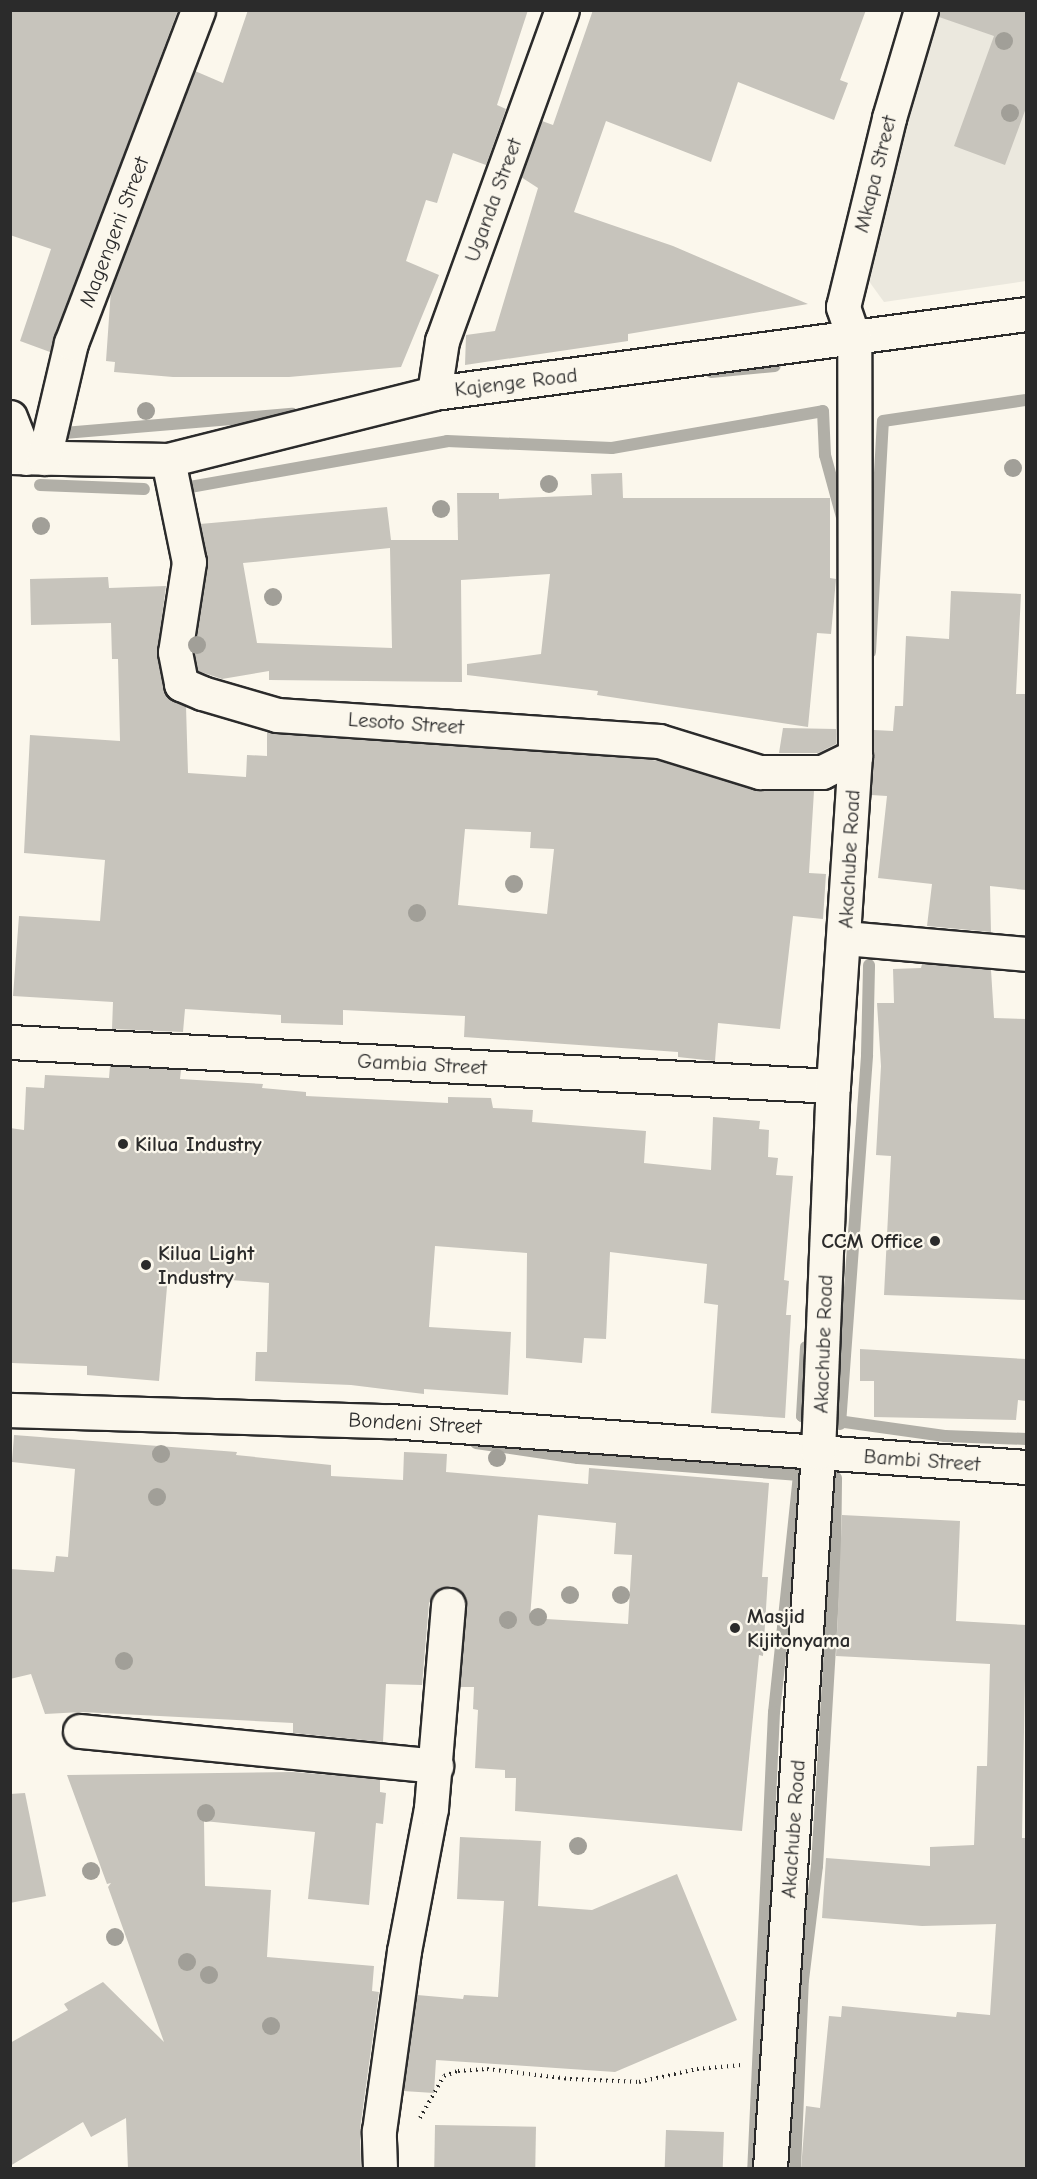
<!DOCTYPE html>
<html>
<head>
<meta charset="utf-8">
<style>
	body { margin:0 }
	#map { position:relative; width:1037px; height:2179px; overflow:hidden; background:#fbf7ec; font-family:"Comic Neue",sans-serif }
	div>[style] { position:absolute }
	.built>* { inset:0; background:#ebe8de }
	.stream>* { height:12px; margin:-6px; padding:0 6px; transform-origin:6px; border-radius:6px; background:#b1afa7 }
	.building>* { inset:0; background:#c7c4bc; transform-origin:0 0 }
	.path>* { height:4px; margin-top:-2px; transform-origin:0; background:repeating-linear-gradient(90deg,#2b2b2b 0 1.5px,transparent 0 6px) }
	.roads { filter:drop-shadow(2px 0 #2b2b2b) drop-shadow(-2px 0 #2b2b2b) drop-shadow(0 2px #2b2b2b) drop-shadow(0 -2px #2b2b2b) }
	.minor>* { height:33px; margin:-16.5px; padding:0 16.5px; transform-origin:16.5px; border-radius:16.5px; background:#fbf7ec }
	.trees>* { width:18px; height:18px; margin:-9px; border-radius:50%; background:#a19f98 }
	.dots>* { width:16px; height:16px; translate:-50% -50%; box-sizing:border-box; border:3px solid #fbf7ec; border-radius:50% }
	span { translate:-50% -50%; white-space:nowrap; text-align:center; line-height:1.15; -webkit-text-stroke:4.5px #fbf7ec; paint-order:stroke }
	.street-label { font-size:21px; color:#2b2b2b }
	.poi-label { font-size:21px; color:#2b2b2b; font-weight:700 }
	.left { translate:0 -50%; text-align:left }
	.right { translate:-100% -50%; text-align:right }
	.frame { position:absolute; inset:0; border:12px solid #2b2b2b; pointer-events:none }
</style>
</head>
<body>
<div id="map">
	<div class="built">
		<div style="clip-path:polygon(910px 11px,1026px 11px,1026px 281px,884px 302px,842px 244px)"></div>
	</div>
	<div class="stream">
		<div style="left:711px;top:372px;width:64px;rotate:-5.4deg"></div>
		<div style="left:64px;top:433px;width:229px;rotate:-4.8deg"></div>
		<div style="left:40px;top:485px;width:104px;rotate:2.2deg"></div>
		<div style="left:190px;top:487px;width:261px;rotate:-10.1deg"></div>
		<div style="left:447px;top:441px;width:165px;rotate:2.4deg"></div>
		<div style="left:612px;top:448px;width:214px;rotate:-9.9deg"></div>
		<div style="left:823px;top:411px;width:44px;rotate:87.4deg"></div>
		<div style="left:825px;top:455px;width:64px;rotate:74.7deg"></div>
		<div style="left:870px;top:652px;width:231px;rotate:-86.8deg"></div>
		<div style="left:883px;top:421px;width:145px;rotate:-8.4deg"></div>
		<div style="left:806px;top:1347px;width:69px;rotate:93.3deg"></div>
		<div style="left:802px;top:1416px;width:144px;rotate:8deg"></div>
		<div style="left:945px;top:1436px;width:81px;rotate:2.1deg"></div>
		<div style="left:840px;top:1424px;width:370px;rotate:-85.8deg"></div>
		<div style="left:867px;top:1055px;width:90px;rotate:-88.7deg"></div>
		<div style="left:476px;top:1443px;width:103px;rotate:8.4deg"></div>
		<div style="left:578px;top:1458px;width:222px;rotate:4.4deg"></div>
		<div style="left:799px;top:1475px;width:238px;rotate:96deg"></div>
		<div style="left:774px;top:1712px;width:456px;rotate:92.6deg"></div>
		<div style="left:795px;top:2168px;width:188px;rotate:-87.6deg"></div>
		<div style="left:803px;top:1980px;width:115px;rotate:-83deg"></div>
		<div style="left:817px;top:1866px;width:304px;rotate:-86.6deg"></div>
		<div style="left:835px;top:1563px;width:85px;rotate:-89.3deg"></div>
	</div>
	<div class="building">
		<div style="clip-path:polygon(10px 10px,178px 10px,50px 352px,20px 341px,51px 249px,10px 235px)"></div>
		<div style="clip-path:polygon(248px 10px,528px 10px,497px 105px,506px 109px,486px 165px,453px 153px,437px 203px,426px 200px,406px 261px,439px 275px,401px 367px,289px 377px,173px 377px,114px 372px,115px 362px,106px 361px,111px 289px,195px 71px,223px 83px)"></div>
		<div style="clip-path:polygon(593px 10px,866px 10px,840px 80px,848px 83px,834px 120px,738px 82px,711px 162px,606px 121px,574px 212px,673px 246px,808px 304px,628px 334px,628px 341px,465px 365px,466px 335px,495px 331px,538px 188px,521px 177px,542px 121px,553px 125px)"></div>
		<div style="clip-path:polygon(939px 10px,1026px 10px,1026px 108px,1005px 165px,954px 146px,994px 36px,939px 17px)"></div>
		<div style="clip-path:polygon(evenodd,622px 473px,623px 498px,830px 498px,830px 578px,836px 579px,831px 634px,817px 633px,808px 727px,597px 695px,598px 691px,467px 675px,467px 664px,541px 654px,550px 574px,461px 580px,462px 682px,269px 680px,269px 671px,222px 679px,198px 671px,194px 652px,208px 564px,200px 524px,387px 507px,391px 540px,458px 540px,457px 493px,499px 493px,499px 499px,592px 495px,591px 474px,622px 473px,390px 548px,392px 648px,257px 643px,243px 563px,390px 548px)"></div>
		<div style="clip-path:polygon(evenodd,108px 577px,109px 588px,166px 586px,157px 655px,166px 695px,186px 706px,188px 773px,246px 777px,247px 755px,267px 756px,267px 732px,637px 758px,659px 761px,755px 790px,814px 791px,809px 873px,826px 874px,823px 919px,793px 916px,780px 1029px,718px 1023px,715px 1061px,678px 1057px,678px 1052px,464px 1037px,465px 1016px,343px 1010px,343px 1025px,281px 1023px,281px 1015px,185px 1009px,183px 1032px,112px 1029px,113px 1002px,13px 996px,19px 916px,100px 921px,105px 860px,24px 853px,30px 735px,120px 741px,118px 659px,112px 659px,111px 623px,31px 625px,30px 579px,108px 577px,465px 829px,531px 832px,530px 848px,554px 849px,547px 914px,458px 905px,465px 829px)"></div>
		<div style="clip-path:polygon(951px 591px,1021px 594px,1016px 694px,1026px 694px,1026px 890px,990px 886px,991px 932px,927px 926px,932px 884px,878px 878px,887px 796px,871px 795px,874px 730px,893px 731px,895px 706px,903px 706px,906px 636px,949px 639px)"></div>
		<div style="clip-path:polygon(783px 728px,836px 729px,836px 744px,818px 753px,779px 753px)"></div>
		<div style="clip-path:polygon(922px 964px,991px 970px,994px 1018px,1026px 1019px,1026px 1300px,884px 1295px,891px 1156px,876px 1155px,881px 1066px,877px 1003px,894px 1003px,893px 969px,921px 968px)"></div>
		<div style="clip-path:polygon(110px 1066px,181px 1070px,180px 1079px,263px 1084px,262px 1088px,306px 1092px,306px 1096px,448px 1103px,448px 1097px,491px 1098px,493px 1108px,533px 1110px,532px 1122px,646px 1131px,644px 1163px,711px 1170px,713px 1117px,760px 1121px,759px 1129px,769px 1130px,768px 1157px,778px 1158px,776px 1175px,793px 1176px,784px 1280px,789px 1281px,786px 1315px,791px 1315px,785px 1418px,711px 1413px,718px 1305px,704px 1303px,707px 1264px,610px 1252px,606px 1339px,584px 1338px,582px 1363px,526px 1358px,527px 1253px,435px 1246px,429px 1327px,511px 1332px,508px 1395px,424px 1389px,424px 1394px,351px 1385px,255px 1381px,256px 1352px,267px 1352px,269px 1283px,168px 1275px,159px 1381px,87px 1375px,87px 1366px,12px 1363px,10px 1128px,24px 1130px,26px 1087px,44px 1088px,45px 1075px,109px 1078px)"></div>
		<div style="clip-path:polygon(860px 1349px,1026px 1359px,1026px 1401px,1018px 1400px,1016px 1420px,874px 1417px,874px 1381px,860px 1381px)"></div>
		<div style="clip-path:polygon(evenodd,14px 1435px,237px 1452px,236px 1455px,331px 1465px,331px 1476px,403px 1480px,404px 1452px,447px 1454px,446px 1472px,588px 1484px,589px 1468px,769px 1483px,762px 1577px,768px 1577px,763px 1656px,759px 1655px,742px 1831px,515px 1811px,516px 1778px,505px 1778px,505px 1770px,475px 1768px,478px 1710px,473px 1709px,474px 1687px,460px 1687px,467px 1606px,459px 1590px,450px 1586px,440px 1588px,429px 1603px,422px 1685px,386px 1684px,383px 1742px,293px 1733px,293px 1723px,82px 1712px,45px 1714px,31px 1674px,10px 1679px,10px 1569px,54px 1572px,56px 1556px,68px 1557px,75px 1469px,12px 1462px,14px 1435px,538px 1515px,616px 1523px,614px 1554px,632px 1555px,628px 1624px,530px 1618px,538px 1515px)"></div>
		<div style="clip-path:polygon(842px 1515px,960px 1521px,956px 1621px,1026px 1625px,1022px 1838px,1026px 1838px,1026px 2169px,801px 2169px,806px 2106px,820px 2108px,829px 2016px,841px 2017px,842px 2006px,956px 2017px,957px 2012px,990px 2015px,996px 1924px,922px 1926px,822px 1918px,826px 1858px,930px 1866px,930px 1847px,974px 1845px,977px 1766px,987px 1766px,990px 1664px,836px 1656px)"></div>
		<div style="clip-path:polygon(293px 1772px,380px 1779px,380px 1792px,386px 1793px,383px 1824px,376px 1823px,369px 1905px,308px 1899px,315px 1832px,204px 1821px,205px 1886px,271px 1890px,267px 1957px,374px 1966px,372px 1991px,379px 1992px,360px 2129px,361px 2169px,128px 2169px,126px 2118px,91px 2137px,83px 2122px,10px 2166px,10px 2043px,68px 2010px,64px 2004px,103px 1982px,164px 2042px,108px 1887px,111px 1883px,107px 1884px,67px 1775px)"></div>
		<div style="clip-path:polygon(25px 1793px,46px 1896px,10px 1903px,10px 1794px)"></div>
		<div style="clip-path:polygon(460px 1837px,541px 1841px,538px 1906px,592px 1910px,677px 1874px,737px 2020px,615px 2072px,436px 2060px,434px 2093px,403px 2091px,417px 1995px,463px 1999px,464px 1995px,498px 1997px,504px 1901px,457px 1899px)"></div>
		<div style="left:435px;top:2125px;width:101px;height:44px;rotate:1deg"></div>
		<div style="left:666px;top:2130px;width:58px;height:39px;rotate:2deg"></div>
	</div>
	<div class="path">
		<div style="left:420px;top:2118px;width:48px;rotate:-60.3deg"></div>
		<div style="left:444px;top:2076px;width:15px;rotate:-20deg"></div>
		<div style="left:458px;top:2071px;width:29px;rotate:-4deg"></div>
		<div style="left:487px;top:2069px;width:84px;rotate:6.9deg"></div>
		<div style="left:570px;top:2079px;width:69px;rotate:2.5deg"></div>
		<div style="left:639px;top:2082px;width:59px;rotate:-12.6deg"></div>
		<div style="left:697px;top:2069px;width:44px;rotate:-5.2deg"></div>
	</div>
	<div class="roads">
		<div class="minor">
			<div style="left:434px;top:393px;width:53px;rotate:-81.3deg"></div>
			<div style="left:442px;top:341px;width:352px;rotate:-70.1deg"></div>
			<div style="left:10px;top:417px;width:44px;rotate:68.7deg"></div>
			<div style="left:10px;top:457px;width:158px;rotate:1.1deg"></div>
			<div style="left:168px;top:460px;width:274px;rotate:-14.1deg"></div>
			<div style="left:434px;top:393px;width:597px;rotate:-7.6deg"></div>
			<div style="left:44px;top:458px;width:118px;rotate:-76.8deg"></div>
			<div style="left:71px;top:343px;width:356px;rotate:-69.1deg"></div>
			<div style="left:168px;top:460px;width:104px;rotate:78.4deg"></div>
			<div style="left:189px;top:562px;width:91px;rotate:98.8deg"></div>
			<div style="left:175px;top:652px;width:33px;rotate:79deg"></div>
			<div style="left:181px;top:684px;width:23px;rotate:23deg"></div>
			<div style="left:202px;top:693px;width:78px;rotate:16.3deg"></div>
			<div style="left:277px;top:715px;width:383px;rotate:3.9deg"></div>
			<div style="left:659px;top:741px;width:106px;rotate:17.1deg"></div>
			<div style="left:760px;top:772px;width:62px"></div>
			<div style="left:822px;top:772px;width:37px;rotate:-26deg"></div>
			<div style="left:844px;top:938px;width:183px;rotate:5deg"></div>
			<div style="left:10px;top:1042px;width:824px;rotate:3.06deg"></div>
			<div style="left:10px;top:1410px;width:380px;rotate:1.7deg"></div>
			<div style="left:390px;top:1421px;width:638px;rotate:4.14deg"></div>
			<div style="left:80px;top:1731px;width:358px;rotate:5.6deg"></div>
			<div style="left:380px;top:2168px;width:37px;rotate:-92deg"></div>
			<div style="left:379px;top:2131px;width:182px;rotate:-82.1deg"></div>
			<div style="left:404px;top:1951px;width:146px;rotate:-79.3deg"></div>
			<div style="left:431px;top:1808px;width:204px;rotate:-85.2deg"></div>
			<div style="left:770px;top:2168px;width:718px;rotate:-86.16deg"></div>
			<div style="left:818px;top:1452px;width:366px;rotate:-87.7deg"></div>
			<div style="left:833px;top:1086px;width:331px;rotate:-86.2deg"></div>
			<div style="left:855px;top:756px;width:417px;rotate:-90.1deg"></div>
			<div style="left:854px;top:339px;width:34px;rotate:-109deg"></div>
			<div style="left:843px;top:307px;width:195px;rotate:-76.3deg"></div>
			<div style="left:889px;top:118px;width:113px;rotate:-73.5deg"></div>
		</div>
	</div>
	<div class="trees">
		<div style="left:1004px;top:41px"></div>
		<div style="left:1010px;top:113px"></div>
		<div style="left:146px;top:411px"></div>
		<div style="left:1013px;top:468px"></div>
		<div style="left:549px;top:484px"></div>
		<div style="left:441px;top:509px"></div>
		<div style="left:41px;top:526px"></div>
		<div style="left:273px;top:597px"></div>
		<div style="left:197px;top:645px"></div>
		<div style="left:514px;top:884px"></div>
		<div style="left:417px;top:913px"></div>
		<div style="left:161px;top:1454px"></div>
		<div style="left:497px;top:1458px"></div>
		<div style="left:157px;top:1497px"></div>
		<div style="left:570px;top:1595px"></div>
		<div style="left:621px;top:1595px"></div>
		<div style="left:538px;top:1617px"></div>
		<div style="left:508px;top:1620px"></div>
		<div style="left:124px;top:1661px"></div>
		<div style="left:206px;top:1813px"></div>
		<div style="left:578px;top:1846px"></div>
		<div style="left:91px;top:1871px"></div>
		<div style="left:115px;top:1937px"></div>
		<div style="left:187px;top:1962px"></div>
		<div style="left:209px;top:1975px"></div>
		<div style="left:271px;top:2026px"></div>
	</div>
	<div class="dots">
		<div style="left:123px;top:1144px;background:#2b2b2b"></div>
		<div style="left:935px;top:1241px;background:#2b2b2b"></div>
		<div style="left:146px;top:1265px;background:#2b2b2b"></div>
		<div style="left:735px;top:1628px;background:#2b2b2b"></div>
	</div>
	<div class="street-label">
		<span style="left:875px;top:174px;rotate:-76deg">Mkapa Street</span>
		<span style="left:493px;top:200px;rotate:-70deg">Uganda Street</span>
		<span style="left:114px;top:232px;rotate:-69deg">Magengeni Street</span>
		<span style="left:516px;top:382px;rotate:-7deg">Kajenge Road</span>
		<span style="left:406px;top:723px;rotate:4deg">Lesoto Street</span>
		<span style="left:849px;top:859px;rotate:-87deg">Akachube Road</span>
		<span style="left:422px;top:1064px;rotate:3deg">Gambia Street</span>
		<span style="left:823px;top:1344px;rotate:-88deg">Akachube Road</span>
		<span style="left:415px;top:1423px;rotate:3deg">Bondeni Street</span>
		<span style="left:922px;top:1460px;rotate:4deg">Bambi Street</span>
		<span style="left:793px;top:1829px;rotate:-86deg">Akachube Road</span>
	</div>
	<div class="poi-label">
		<span class="left" style="left:135px;top:1144px">Kilua Industry</span>
		<span class="right" style="left:923px;top:1241px">CCM Office</span>
		<span class="left" style="left:158px;top:1265px">Kilua Light<br>Industry</span>
		<span class="left" style="left:747px;top:1628px">Masjid<br>Kijitonyama</span>
	</div>
	<div class="frame"></div>
</div>
</body>
</html>
